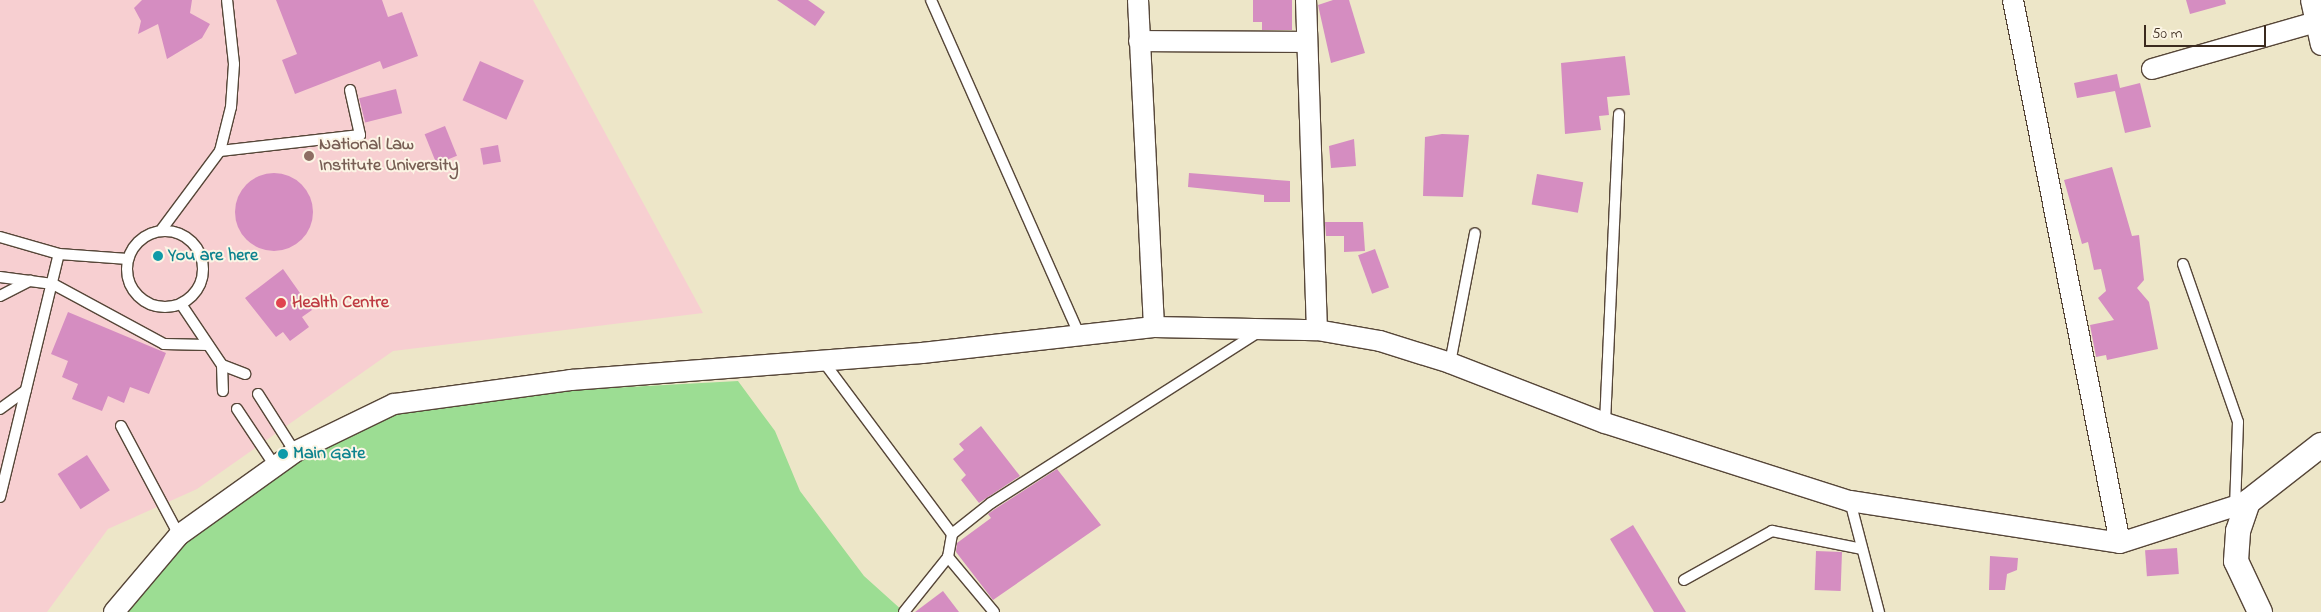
<!DOCTYPE html>
<html>
<head>
<meta charset="utf-8">
<style>
	body { margin:0 }
	#map { position:relative; width:2321px; height:612px; overflow:hidden; background:#ede6c8; font-family:"Indie Flower",sans-serif }
	div>[style] { position:absolute }
	.built>* { inset:0; background:#f7cfd1 }
	.green>* { inset:0; background:#9cdd93 }
	.building>* { inset:0; background:#d58dc1; transform-origin:0 0 }
	.round { border-radius:50% }
	.roads { filter:drop-shadow(1px 0 #564638) drop-shadow(-1px 0 #564638) drop-shadow(0 1px #564638) drop-shadow(0 -1px #564638) }
	.service>* { height:10px; margin:-5px; padding:0 5px; transform-origin:5px; border-radius:5px; background:#fff }
	.service>.ring { margin:-5px; padding:0; box-sizing:content-box; background:none; border:10px solid #fff; border-radius:50% }
	.minor>* { height:20px; margin:-10px; padding:0 10px; transform-origin:10px; border-radius:10px; background:#fff }
	.tertiary>* { height:24px; margin:-12px; padding:0 12px; transform-origin:12px; border-radius:12px; background:#fff }
	.dots>* { width:14px; height:14px; translate:-50% -50%; box-sizing:border-box; border:2px solid #fcf5e5; border-radius:50% }
	span { translate:-50% -50%; white-space:nowrap; text-align:center; line-height:1.15; -webkit-text-stroke:4px #fcf5e5; paint-order:stroke }
	.education-label { font-size:18px; color:#785e54; font-weight:700 }
	.left { translate:0 -50%; text-align:left }
	.culture-label { font-size:18px; color:#0d838f; font-weight:700 }
	.health-label { font-size:18px; color:#be3a42; font-weight:700 }
	.scale { position:absolute; left:2144px; top:25px; width:122px; height:22px; box-sizing:border-box; border:2px solid #3b2a1e; border-top:0; padding-left:6px; font-size:15px; line-height:18px; white-space:nowrap; color:#3b2a1e; -webkit-text-stroke:4px #fcf5e5; paint-order:stroke }
</style>
</head>
<body>
<div id="map">
	<div class="built">
		<div style="clip-path:polygon(0 0,533px 0,703px 313px,393px 351px,197px 489px,108px 529px,47px 612px,0 612px)"></div>
	</div>
	<div class="green">
		<div style="clip-path:polygon(738px 381px,775px 431px,800px 491px,864px 576px,904px 612px,120px 612px,155px 556px,306px 445px,408px 411px,556px 391px)"></div>
	</div>
	<div class="building">
		<div style="clip-path:polygon(142px 0,192px 0,190px 13px,210px 24px,202px 38px,167px 59px,158px 24px,138px 34px,141px 21px,134px 8px)"></div>
		<div style="clip-path:polygon(276px 0,382px 0,388px 17px,402px 12px,418px 56px,383px 69px,380px 61px,295px 94px,282px 60px,297px 54px)"></div>
		<div style="clip-path:polygon(777px 0,808px 0,825px 12px,815px 26px)"></div>
		<div style="clip-path:polygon(1253px 0,1292px 0,1292px 30px,1262px 30px,1262px 22px,1253px 22px)"></div>
		<div style="clip-path:polygon(1333px 0,1349px 0,1365px 53px,1331px 63px,1318px 5px)"></div>
		<div style="clip-path:polygon(2186px 0,2225px 0,2226px 4px,2190px 14px)"></div>
		<div style="clip-path:polygon(1625px 56px,1630px 95px,1607px 97px,1609px 115px,1599px 116px,1601px 130px,1565px 134px,1561px 63px)"></div>
		<div style="left:480px;top:61px;width:48px;height:43px;rotate:24deg"></div>
		<div style="clip-path:polygon(2117px 74px,2120px 88px,2140px 83px,2151px 127px,2125px 133px,2115px 91px,2077px 98px,2074px 83px)"></div>
		<div style="left:396px;top:89px;width:25px;height:38px;rotate:76deg"></div>
		<div style="left:445px;top:126px;width:32px;height:22px;rotate:68deg"></div>
		<div style="clip-path:polygon(1442px 134px,1469px 135px,1463px 197px,1423px 196px,1425px 137px)"></div>
		<div style="clip-path:polygon(1354px 139px,1356px 166px,1331px 168px,1329px 146px)"></div>
		<div style="left:498px;top:145px;width:17px;height:18px;rotate:80deg"></div>
		<div style="clip-path:polygon(2112px 167px,2132px 236px,2139px 235px,2144px 280px,2137px 288px,2149px 302px,2158px 349px,2107px 360px,2106px 355px,2096px 357px,2090px 325px,2114px 320px,2098px 298px,2106px 291px,2101px 269px,2094px 270px,2088px 242px,2082px 244px,2064px 180px)"></div>
		<div style="clip-path:polygon(1189px 173px,1290px 181px,1290px 202px,1264px 202px,1264px 195px,1188px 187px)"></div>
		<div class="round" style="left:235px;top:173px;width:78px;height:78px"></div>
		<div style="left:1537px;top:174px;width:47px;height:31px;rotate:10deg"></div>
		<div style="clip-path:polygon(1325px 222px,1363px 222px,1365px 251px,1344px 252px,1344px 236px,1326px 236px)"></div>
		<div style="left:1375px;top:249px;width:41px;height:18px;rotate:70deg"></div>
		<div style="clip-path:polygon(283px 269px,312px 310px,302px 317px,309px 327px,290px 341px,283px 332px,276px 337px,245px 298px)"></div>
		<div style="clip-path:polygon(68px 312px,166px 353px,149px 394px,130px 387px,124px 403px,108px 396px,102px 411px,72px 399px,78px 384px,62px 377px,68px 361px,51px 354px)"></div>
		<div style="clip-path:polygon(981px 426px,1020px 476px,979px 503px,961px 480px,966px 475px,953px 459px,964px 450px,959px 444px)"></div>
		<div style="left:87px;top:455px;width:42px;height:35px;rotate:57deg"></div>
		<div style="clip-path:polygon(1057px 469px,1101px 525px,993px 600px,956px 552px,957px 543px,991px 518px,988px 514px,995px 509px)"></div>
		<div style="clip-path:polygon(1633px 525px,1686px 612px,1654px 612px,1610px 539px)"></div>
		<div style="left:2177px;top:548px;width:26px;height:32px;rotate:86deg"></div>
		<div style="left:1816px;top:551px;width:26px;height:39px;rotate:2deg"></div>
		<div style="clip-path:polygon(1990px 556px,2018px 558px,2017px 570px,2007px 574px,2005px 590px,1989px 590px)"></div>
		<div style="clip-path:polygon(943px 591px,959px 612px,915px 612px)"></div>
	</div>
	<div class="roads">
		<div class="service">
			<div style="left:931px;top:0;width:368px;rotate:66.1deg"></div>
			<div style="left:220px;top:151px;width:141px;rotate:-6.5deg"></div>
			<div style="left:360px;top:135px;width:46px;rotate:-102.5deg"></div>
			<div style="left:162px;top:229px;width:97px;rotate:-53.4deg"></div>
			<div style="left:220px;top:151px;width:45px;rotate:-76deg"></div>
			<div style="left:231px;top:107px;width:43px;rotate:-86deg"></div>
			<div style="left:234px;top:64px;width:64px;rotate:-96.2deg"></div>
			<div class="ring" style="left:127px;top:231px;width:66px;height:66px"></div>
			<div style="left:0;top:237px;width:61px;rotate:16.1deg"></div>
			<div style="left:59px;top:254px;width:69px;rotate:4.1deg"></div>
			<div style="left:2183px;top:264px;width:167px;rotate:70.8deg"></div>
			<div style="left:2238px;top:422px;width:85px;rotate:92deg"></div>
			<div style="left:0;top:277px;width:53px;rotate:7.5deg"></div>
			<div style="left:53px;top:284px;width:126px;rotate:28.4deg"></div>
			<div style="left:164px;top:344px;width:44px;rotate:1.3deg"></div>
			<div style="left:0;top:296px;width:34px;rotate:-27deg"></div>
			<div style="left:181px;top:304px;width:73px;rotate:56.1deg"></div>
			<div style="left:222px;top:365px;width:26px;rotate:88deg"></div>
			<div style="left:823px;top:361px;width:216px;rotate:53.3deg"></div>
			<div style="left:1450px;top:363px;width:132px;rotate:-79.1deg"></div>
			<div style="left:222px;top:365px;width:25px;rotate:21deg"></div>
			<div style="left:258px;top:394px;width:69px;rotate:57.5deg"></div>
			<div style="left:0;top:409px;width:32px;rotate:-36deg"></div>
			<div style="left:237px;top:409px;width:69px;rotate:56.3deg"></div>
			<div style="left:1605px;top:423px;width:309px;rotate:-87.4deg"></div>
			<div style="left:121px;top:426px;width:123px;rotate:62deg"></div>
			<div style="left:0;top:497px;width:250px;rotate:-76.4deg"></div>
			<div style="left:1850px;top:501px;width:115px;rotate:75.4deg"></div>
			<div style="left:1684px;top:580px;width:101px;rotate:-29.1deg"></div>
			<div style="left:1772px;top:531px;width:92px;rotate:11.3deg"></div>
			<div style="left:904px;top:612px;width:70px;rotate:-51.3deg"></div>
			<div style="left:994px;top:612px;width:72px;rotate:-129.9deg"></div>
			<div style="left:948px;top:557px;width:23px;rotate:-80deg"></div>
			<div style="left:952px;top:534px;width:50px;rotate:-38.5deg"></div>
			<div style="left:991px;top:503px;width:313px;rotate:-32.6deg"></div>
		</div>
		<div class="minor">
			<div style="left:1138px;top:0;width:327px;rotate:87.2deg"></div>
			<div style="left:1306px;top:0;width:330px;rotate:88.1deg"></div>
			<div style="left:2013px;top:0;width:553px;rotate:78.85deg"></div>
			<div style="left:2311px;top:0;width:46px;rotate:77.5deg"></div>
			<div style="left:1139px;top:41px;width:166px;rotate:0.3deg"></div>
			<div style="left:2152px;top:69px;width:171px;rotate:-16deg"></div>
			<div style="left:114px;top:612px;width:101px;rotate:-49.8deg"></div>
			<div style="left:179px;top:535px;width:143px;rotate:-35.6deg"></div>
			<div style="left:295px;top:452px;width:110px;rotate:-25.9deg"></div>
			<div style="left:394px;top:404px;width:179px;rotate:-7.7deg"></div>
			<div style="left:571px;top:380px;width:352px;rotate:-4.4deg"></div>
			<div style="left:922px;top:353px;width:233px;rotate:-6.4deg"></div>
			<div style="left:1154px;top:327px;width:163px;rotate:1.1deg"></div>
			<div style="left:1317px;top:330px;width:64px;rotate:9.9deg"></div>
			<div style="left:1380px;top:341px;width:73px;rotate:17.4deg"></div>
			<div style="left:1450px;top:363px;width:166px;rotate:21.2deg"></div>
			<div style="left:1605px;top:423px;width:257px;rotate:17.7deg"></div>
			<div style="left:1850px;top:501px;width:273px;rotate:8.8deg"></div>
			<div style="left:2120px;top:543px;width:134px;rotate:-17.8deg"></div>
		</div>
		<div class="tertiary">
			<div style="left:2260px;top:612px;width:56px;rotate:-115.2deg"></div>
			<div style="left:2236px;top:561px;width:30px;rotate:-86deg"></div>
			<div style="left:2238px;top:531px;width:31px;rotate:-71deg"></div>
			<div style="left:2248px;top:502px;width:93px;rotate:-38deg"></div>
		</div>
	</div>
	<div class="dots">
		<div style="left:309px;top:156px;background:#8d6e63"></div>
		<div style="left:158px;top:256px;background:#0f9aa8"></div>
		<div style="left:281px;top:303px;background:#e0444e"></div>
		<div style="left:283px;top:454px;background:#0f9aa8"></div>
	</div>
	<div class="education-label">
		<span class="left" style="left:319px;top:156px">National Law<br>Institute University</span>
	</div>
	<div class="culture-label">
		<span class="left" style="left:168px;top:256px">You are here</span>
		<span class="left" style="left:293px;top:454px">Main Gate</span>
	</div>
	<div class="health-label">
		<span class="left" style="left:292px;top:303px">Health Centre</span>
	</div>
	<div class="scale">50 m</div>
</div>
</body>
</html>
